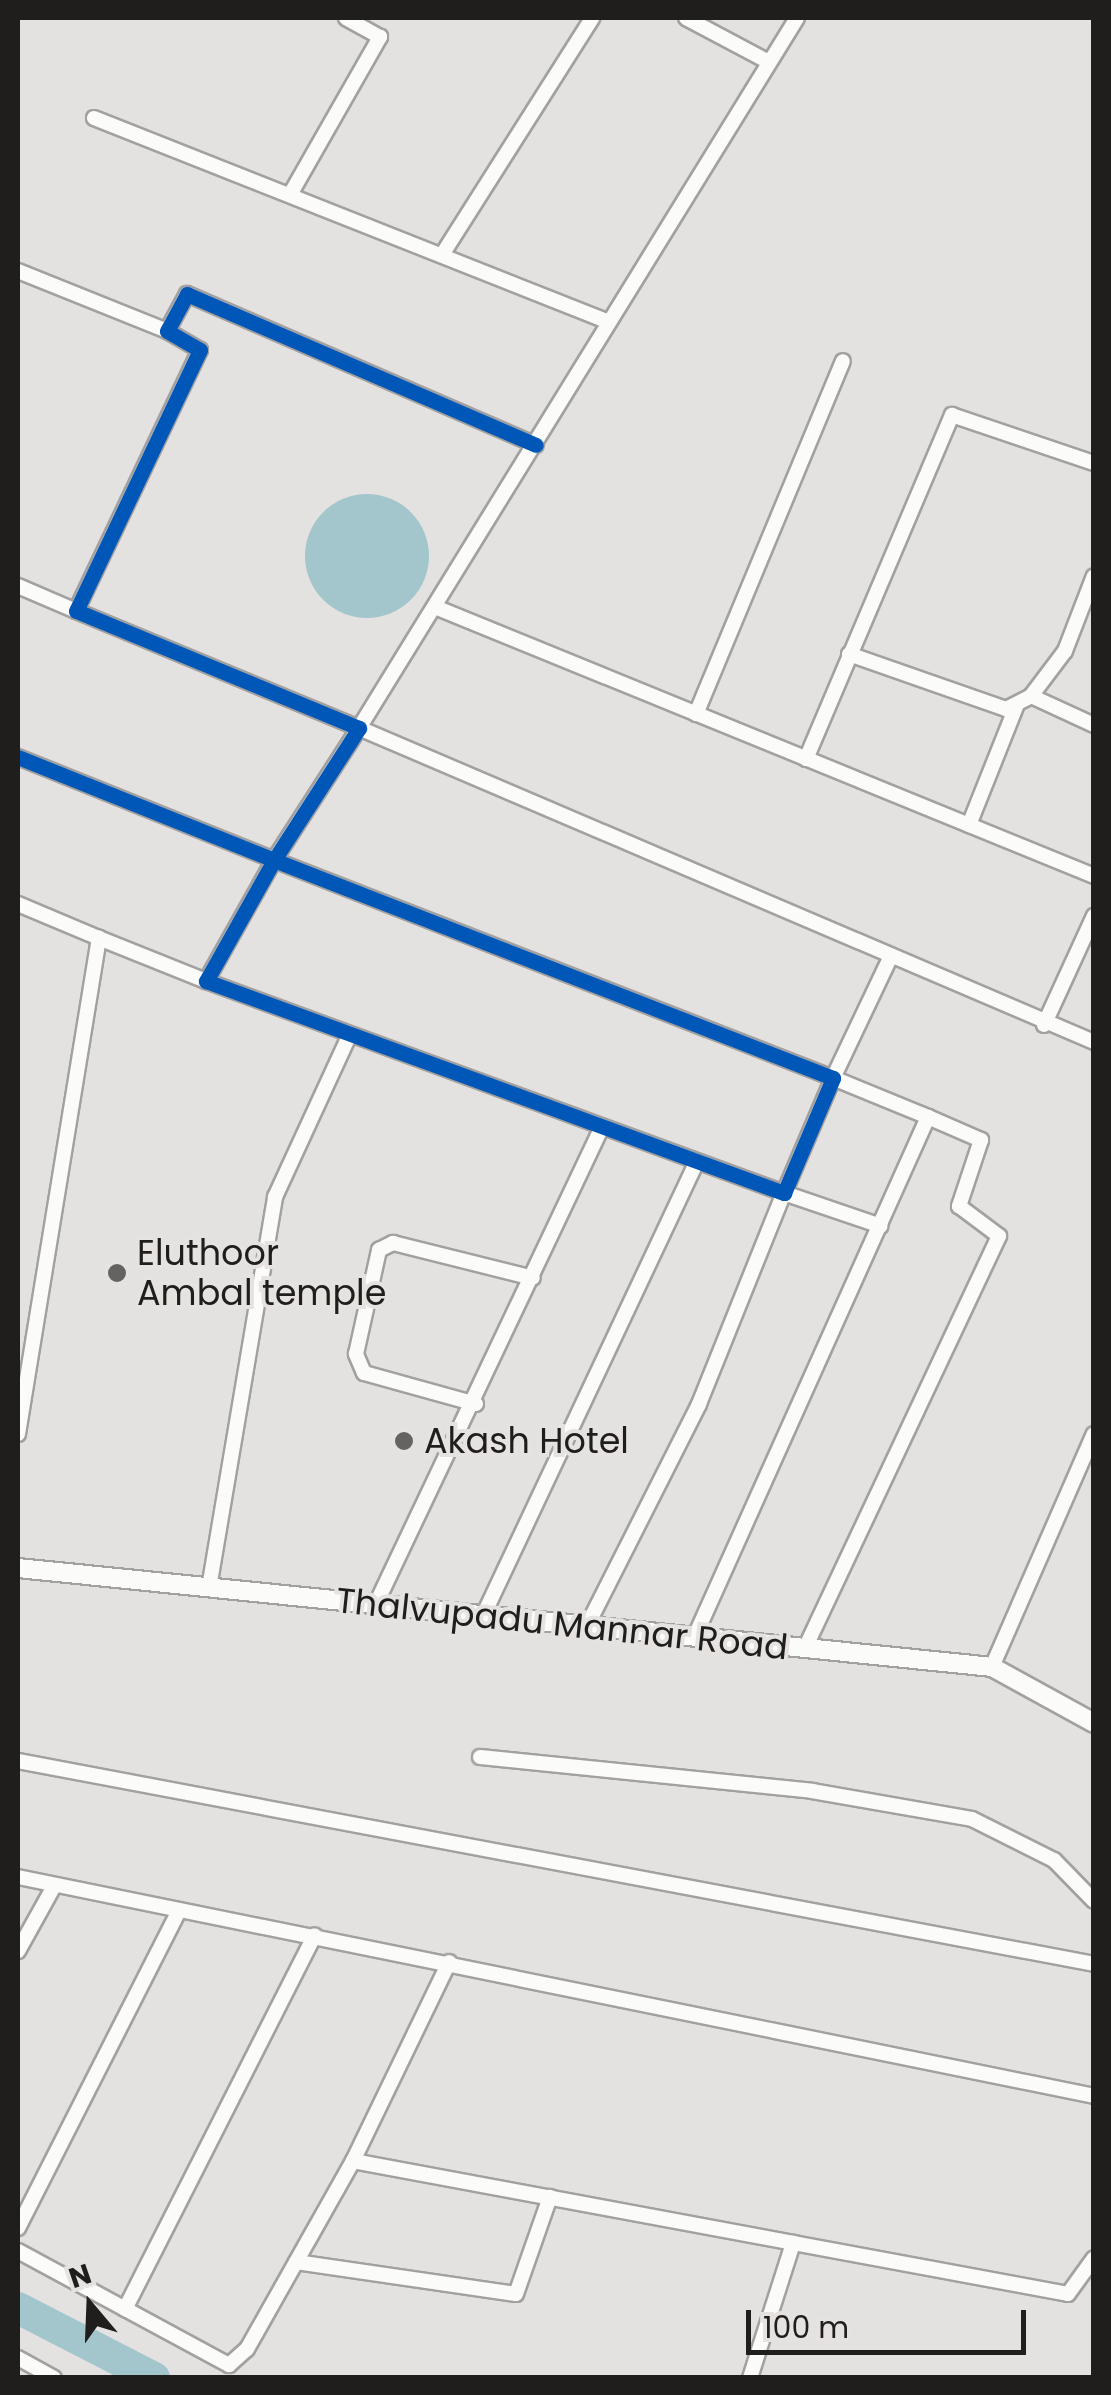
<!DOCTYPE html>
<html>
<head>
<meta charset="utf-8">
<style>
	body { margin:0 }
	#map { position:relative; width:1111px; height:2395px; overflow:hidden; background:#e4e2e1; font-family:Poppins,sans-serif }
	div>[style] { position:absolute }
	.water>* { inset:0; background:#a3c5cc }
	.round { border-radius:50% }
	.river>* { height:32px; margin:-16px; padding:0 16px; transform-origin:16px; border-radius:16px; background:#a3c5cc }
	.roads { filter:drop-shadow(2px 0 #a3a1a0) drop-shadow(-2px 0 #a3a1a0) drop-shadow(0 2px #a3a1a0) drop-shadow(0 -2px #a3a1a0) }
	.minor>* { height:14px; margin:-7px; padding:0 7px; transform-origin:7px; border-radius:7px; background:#fbfbfa }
	.tertiary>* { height:18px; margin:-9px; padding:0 9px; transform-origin:9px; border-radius:9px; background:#fbfbfa }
	.cycleway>* { height:15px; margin:-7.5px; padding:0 7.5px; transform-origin:7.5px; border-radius:7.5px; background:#0057b8 }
	.dots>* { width:28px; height:28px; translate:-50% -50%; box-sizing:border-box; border:5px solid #e5e2e0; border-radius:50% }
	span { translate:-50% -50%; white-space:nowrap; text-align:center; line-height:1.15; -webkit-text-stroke:8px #e5e2e0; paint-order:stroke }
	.poi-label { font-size:35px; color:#1f1e1d }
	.left { translate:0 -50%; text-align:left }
	.street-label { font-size:35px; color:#1f1e1d }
	.frame { position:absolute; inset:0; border:20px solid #1f1e1d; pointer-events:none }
	.north { position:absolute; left:40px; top:2255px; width:100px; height:100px; -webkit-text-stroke:8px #e5e2e0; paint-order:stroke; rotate:341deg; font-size:28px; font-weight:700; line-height:40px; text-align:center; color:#1f1e1d }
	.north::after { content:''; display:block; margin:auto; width:35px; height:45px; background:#1f1e1d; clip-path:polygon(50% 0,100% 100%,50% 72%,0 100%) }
	.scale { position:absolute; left:746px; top:2310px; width:280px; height:45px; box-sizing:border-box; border:5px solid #1f1e1d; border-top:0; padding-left:12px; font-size:30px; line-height:35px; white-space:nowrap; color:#1f1e1d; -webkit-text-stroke:8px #e5e2e0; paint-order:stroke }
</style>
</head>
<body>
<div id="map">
	<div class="water">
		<div class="round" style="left:305px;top:494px;width:124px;height:124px"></div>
	</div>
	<div class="river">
		<div style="left:18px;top:2308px;width:153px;rotate:27.2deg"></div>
	</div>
	<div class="roads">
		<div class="minor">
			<div style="left:686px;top:18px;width:92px;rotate:28deg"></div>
			<div style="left:797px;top:18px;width:834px;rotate:121.67deg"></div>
			<div style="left:359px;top:728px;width:799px;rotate:23.13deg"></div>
			<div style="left:94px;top:118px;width:554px;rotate:21.61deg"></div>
			<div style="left:291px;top:193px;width:180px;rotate:-60.3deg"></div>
			<div style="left:380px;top:37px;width:39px;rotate:-151deg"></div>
			<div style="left:445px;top:250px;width:275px;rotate:-57.6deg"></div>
			<div style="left:18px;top:271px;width:161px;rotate:21.9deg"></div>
			<div style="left:18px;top:586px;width:63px;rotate:23.3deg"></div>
			<div style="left:435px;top:607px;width:712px;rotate:22.2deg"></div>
			<div style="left:849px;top:654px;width:166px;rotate:19.3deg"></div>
			<div style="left:1006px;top:709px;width:28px;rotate:-27deg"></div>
			<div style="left:1031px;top:696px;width:69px;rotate:24.7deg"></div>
			<div style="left:1031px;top:696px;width:56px;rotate:-52.9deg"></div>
			<div style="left:1065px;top:651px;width:80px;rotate:-68.9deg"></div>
			<div style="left:696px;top:714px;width:382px;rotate:-67.4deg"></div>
			<div style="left:18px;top:757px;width:276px;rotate:21.9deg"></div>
			<div style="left:274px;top:860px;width:139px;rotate:119.3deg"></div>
			<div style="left:206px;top:981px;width:616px;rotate:20.14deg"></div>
			<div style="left:784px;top:1193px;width:125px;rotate:-66.9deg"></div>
			<div style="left:833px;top:1078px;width:600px;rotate:-158.7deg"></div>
			<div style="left:274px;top:860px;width:157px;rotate:-57.2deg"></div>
			<div style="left:359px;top:728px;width:306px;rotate:-157.5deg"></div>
			<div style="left:76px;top:611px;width:289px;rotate:-64.6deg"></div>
			<div style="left:200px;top:350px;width:38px;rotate:-150deg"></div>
			<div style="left:167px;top:331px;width:42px;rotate:-61.6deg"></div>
			<div style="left:187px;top:294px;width:380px;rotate:23.4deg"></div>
			<div style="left:806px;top:759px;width:374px;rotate:-67deg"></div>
			<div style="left:952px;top:415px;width:150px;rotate:18.7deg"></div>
			<div style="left:969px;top:825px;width:127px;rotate:-68.3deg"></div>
			<div style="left:18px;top:904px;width:88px;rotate:22.8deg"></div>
			<div style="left:890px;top:958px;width:133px;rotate:115.4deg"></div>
			<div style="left:833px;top:1078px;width:103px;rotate:22.3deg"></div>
			<div style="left:1044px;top:1025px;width:120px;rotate:-65.4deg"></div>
			<div style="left:476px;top:1404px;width:116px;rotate:-164.5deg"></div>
			<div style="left:364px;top:1373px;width:21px;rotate:-113deg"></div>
			<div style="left:356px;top:1354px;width:107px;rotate:-77.5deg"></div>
			<div style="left:379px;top:1250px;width:16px;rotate:-27deg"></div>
			<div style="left:393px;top:1243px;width:144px;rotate:14deg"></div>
			<div style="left:18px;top:1434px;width:503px;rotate:-80.73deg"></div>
			<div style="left:99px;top:938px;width:115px;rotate:21.9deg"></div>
			<div style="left:209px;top:1588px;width:397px;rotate:-80.4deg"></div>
			<div style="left:275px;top:1197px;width:177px;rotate:-65.3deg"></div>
			<div style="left:375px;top:1606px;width:528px;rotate:-64.65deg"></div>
			<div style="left:483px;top:1616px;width:500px;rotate:-64.8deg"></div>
			<div style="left:587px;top:1626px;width:249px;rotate:-63.2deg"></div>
			<div style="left:699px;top:1404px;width:227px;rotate:-68.1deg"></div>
			<div style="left:784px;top:1193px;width:102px;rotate:18.8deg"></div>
			<div style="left:695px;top:1636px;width:569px;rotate:-65.82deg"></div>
			<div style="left:928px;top:1117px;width:58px;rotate:23.5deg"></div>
			<div style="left:981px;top:1140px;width:70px;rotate:108.4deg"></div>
			<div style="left:959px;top:1206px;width:50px;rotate:36.9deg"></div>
			<div style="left:999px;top:1236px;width:454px;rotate:115.2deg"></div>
			<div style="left:992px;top:1667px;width:254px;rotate:-66.4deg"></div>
			<div style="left:480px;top:1757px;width:334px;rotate:5.8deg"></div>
			<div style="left:812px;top:1791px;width:162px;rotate:9.9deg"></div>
			<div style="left:972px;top:1819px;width:92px;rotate:26.6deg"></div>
			<div style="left:1054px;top:1860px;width:57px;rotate:45.7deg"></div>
			<div style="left:18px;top:1761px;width:1095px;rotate:10.68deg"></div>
			<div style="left:18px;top:1877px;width:1098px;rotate:11.5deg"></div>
			<div style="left:18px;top:1951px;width:74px;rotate:-61deg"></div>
			<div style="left:353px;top:2161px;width:221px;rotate:-64.2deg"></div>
			<div style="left:18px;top:2228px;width:356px;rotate:-63.1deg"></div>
			<div style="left:18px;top:2251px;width:240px;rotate:28.4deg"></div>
			<div style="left:229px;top:2365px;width:24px;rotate:-42deg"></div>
			<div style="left:247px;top:2349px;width:216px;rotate:-60.6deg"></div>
			<div style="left:353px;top:2161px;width:727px;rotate:10.54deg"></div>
			<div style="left:1068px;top:2294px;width:44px;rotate:-54.2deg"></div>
			<div style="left:296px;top:2262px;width:222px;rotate:8.3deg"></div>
			<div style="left:516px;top:2294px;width:103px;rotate:-70.7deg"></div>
			<div style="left:125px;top:2309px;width:419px;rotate:-63.1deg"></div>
			<div style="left:18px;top:2358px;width:41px;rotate:29.1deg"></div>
			<div style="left:750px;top:2378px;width:142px;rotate:-72.3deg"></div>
		</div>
		<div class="tertiary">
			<div style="left:18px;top:1568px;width:979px;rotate:5.8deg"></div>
			<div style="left:992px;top:1667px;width:116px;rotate:28.8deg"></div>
		</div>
	</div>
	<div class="cycleway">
		<div style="left:18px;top:757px;width:276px;rotate:21.9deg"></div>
		<div style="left:274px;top:860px;width:139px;rotate:119.3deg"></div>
		<div style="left:206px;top:981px;width:616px;rotate:20.14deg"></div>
		<div style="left:784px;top:1193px;width:125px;rotate:-66.9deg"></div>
		<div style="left:833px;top:1078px;width:600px;rotate:-158.7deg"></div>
		<div style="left:274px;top:860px;width:157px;rotate:-57.2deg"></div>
		<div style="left:359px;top:728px;width:306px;rotate:-157.5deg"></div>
		<div style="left:76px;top:611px;width:289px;rotate:-64.6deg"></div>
		<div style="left:200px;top:350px;width:38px;rotate:-150deg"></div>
		<div style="left:167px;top:331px;width:42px;rotate:-61.6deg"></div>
		<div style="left:187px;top:294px;width:380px;rotate:23.4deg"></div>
	</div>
	<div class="dots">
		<div style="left:117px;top:1273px;background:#646362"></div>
		<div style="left:404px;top:1441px;background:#646362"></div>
	</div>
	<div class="poi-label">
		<span class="left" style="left:137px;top:1273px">Eluthoor<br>Ambal temple</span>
		<span class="left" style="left:424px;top:1441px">Akash Hotel</span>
	</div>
	<div class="street-label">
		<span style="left:562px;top:1624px;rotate:6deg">Thalvupadu Mannar Road</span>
	</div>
	<div class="frame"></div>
	<div class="north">N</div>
	<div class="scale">100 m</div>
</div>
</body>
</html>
